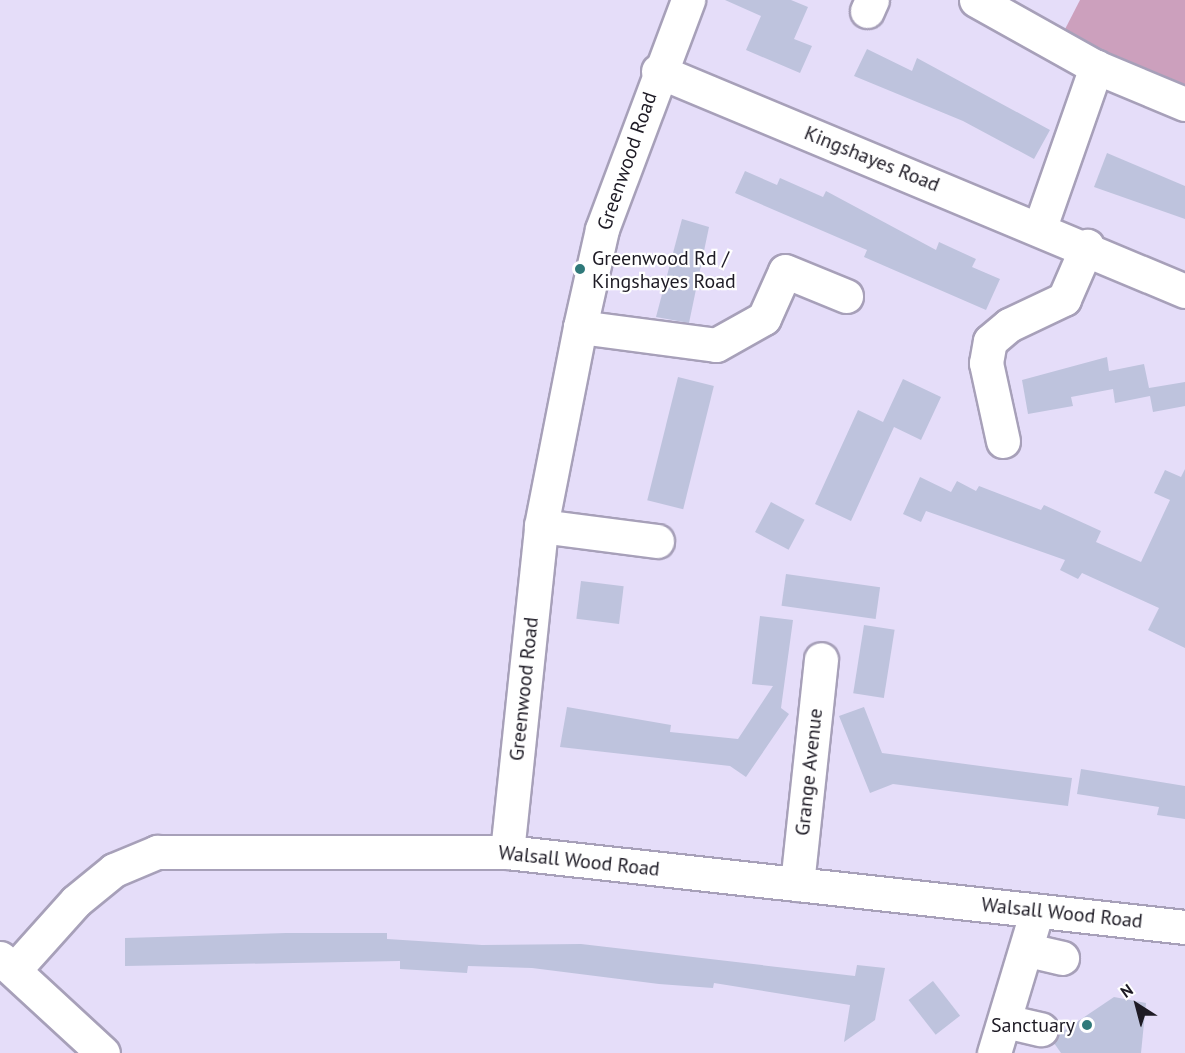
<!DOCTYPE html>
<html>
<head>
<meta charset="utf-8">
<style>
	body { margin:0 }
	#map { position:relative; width:1185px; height:1053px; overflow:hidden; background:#e5ddf9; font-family:"PT Sans",sans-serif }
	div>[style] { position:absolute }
	.green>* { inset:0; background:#cca0bd }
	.building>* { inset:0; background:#bec3dd; transform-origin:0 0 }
	.roads { filter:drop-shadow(2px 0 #a7a0b9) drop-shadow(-2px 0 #a7a0b9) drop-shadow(0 2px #a7a0b9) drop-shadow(0 -2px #a7a0b9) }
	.minor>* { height:33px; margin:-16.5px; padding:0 16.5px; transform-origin:16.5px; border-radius:16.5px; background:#fff }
	.major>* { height:33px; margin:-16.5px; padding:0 16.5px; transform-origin:16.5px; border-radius:16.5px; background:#fff }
	.dots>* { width:16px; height:16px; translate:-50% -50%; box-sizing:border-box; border:3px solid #fff; border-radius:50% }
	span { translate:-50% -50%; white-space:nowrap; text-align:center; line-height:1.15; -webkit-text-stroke:4.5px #fff; paint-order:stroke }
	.street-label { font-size:20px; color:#1e1b25 }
	.poi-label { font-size:20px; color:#1e1b25 }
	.left { translate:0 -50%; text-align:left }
	.right { translate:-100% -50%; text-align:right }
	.north { position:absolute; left:1107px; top:975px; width:60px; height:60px; -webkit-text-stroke:4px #fff; paint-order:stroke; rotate:324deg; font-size:16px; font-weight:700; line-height:24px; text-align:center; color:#1e1b25 }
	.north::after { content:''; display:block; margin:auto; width:21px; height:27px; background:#1e1b25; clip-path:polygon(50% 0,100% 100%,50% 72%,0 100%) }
</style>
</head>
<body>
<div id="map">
	<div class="green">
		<div style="clip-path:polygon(1080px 0,1185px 0,1185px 94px,1061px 37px)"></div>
	</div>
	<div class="building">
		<div style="clip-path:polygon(725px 0,791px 0,808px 7px,794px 39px,812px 46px,800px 73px,746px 50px,761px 16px)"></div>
		<div style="clip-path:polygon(867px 49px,912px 71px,917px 58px,1050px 130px,1034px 159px,963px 121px,854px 76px)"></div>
		<div style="clip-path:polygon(1107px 153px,1185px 186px,1185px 219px,1094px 187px)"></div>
		<div style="clip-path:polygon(745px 171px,777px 185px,780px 178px,823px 197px,826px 191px,936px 250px,939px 242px,976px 259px,972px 267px,1000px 279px,986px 310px,864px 257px,867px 250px,735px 193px)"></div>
		<div style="clip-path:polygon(682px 219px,709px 227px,689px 323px,656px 317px)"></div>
		<div style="clip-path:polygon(1107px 357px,1109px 371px,1144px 364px,1149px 388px,1185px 382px,1185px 406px,1153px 412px,1150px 396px,1115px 403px,1113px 389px,1071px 397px,1073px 406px,1028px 414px,1022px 380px)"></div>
		<div style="left:678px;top:377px;width:37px;height:127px;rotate:14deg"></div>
		<div style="clip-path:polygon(903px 379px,941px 397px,921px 440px,894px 427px,851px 521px,815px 504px,858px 410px,883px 422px)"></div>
		<div style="clip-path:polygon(1185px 469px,1185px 648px,1148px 630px,1159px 608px,1082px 573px,1078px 579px,1060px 570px,1065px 560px,926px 511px,921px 522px,903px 514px,920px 477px,951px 492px,957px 481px,976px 491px,979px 486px,1041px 510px,1044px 505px,1101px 531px,1096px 542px,1141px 562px,1170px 500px,1154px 493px,1165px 470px,1181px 477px)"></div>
		<div style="left:771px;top:502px;width:38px;height:34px;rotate:28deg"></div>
		<div style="left:786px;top:574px;width:95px;height:32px;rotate:8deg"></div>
		<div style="left:581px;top:581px;width:43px;height:38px;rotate:7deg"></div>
		<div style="clip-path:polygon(760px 616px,793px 620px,781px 708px,789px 714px,746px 777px,730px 766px,560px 747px,567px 707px,671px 725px,670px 732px,738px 739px,773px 686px,752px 684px)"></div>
		<div style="left:864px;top:625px;width:31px;height:69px;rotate:9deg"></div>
		<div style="clip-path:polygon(864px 707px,882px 753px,1072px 778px,1068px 806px,893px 784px,870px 793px,839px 716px)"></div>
		<div style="clip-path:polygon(1081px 769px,1185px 786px,1185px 819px,1157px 815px,1159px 807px,1077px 794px)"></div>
		<div style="clip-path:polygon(286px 933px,387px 933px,387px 939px,482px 945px,581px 944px,855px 976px,857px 965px,885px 968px,875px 1020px,844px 1042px,850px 1005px,714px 983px,713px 988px,659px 984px,532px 968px,468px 966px,467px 973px,400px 969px,400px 961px,125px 966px,125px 938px)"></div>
		<div style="left:933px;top:981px;width:44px;height:31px;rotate:52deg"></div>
		<div style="clip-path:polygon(1114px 997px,1146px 1003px,1141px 1053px,1061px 1053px,1054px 1043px,1059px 1034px)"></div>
	</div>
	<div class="roads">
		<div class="minor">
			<div style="left:976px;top:0;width:137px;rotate:29.2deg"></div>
			<div style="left:1096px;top:67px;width:96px;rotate:22.6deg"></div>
			<div style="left:867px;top:11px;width:12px;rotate:-66deg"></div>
			<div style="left:658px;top:71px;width:571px;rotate:22.66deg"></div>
			<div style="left:1040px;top:227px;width:170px;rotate:-70.7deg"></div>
			<div style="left:580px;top:327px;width:137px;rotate:7.5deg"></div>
			<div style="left:716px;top:345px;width:55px;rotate:-29.4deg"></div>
			<div style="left:764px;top:318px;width:51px;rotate:-65.9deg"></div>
			<div style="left:785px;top:271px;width:66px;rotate:22.3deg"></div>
			<div style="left:1003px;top:441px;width:80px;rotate:-102.3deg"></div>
			<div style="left:986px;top:363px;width:22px;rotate:-80deg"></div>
			<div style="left:990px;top:341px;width:25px;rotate:-40deg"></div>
			<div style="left:1009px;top:325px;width:61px;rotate:-25.3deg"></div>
			<div style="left:1064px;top:299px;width:58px;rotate:-66.5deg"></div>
			<div style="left:541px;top:526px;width:117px;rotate:7.4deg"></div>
			<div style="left:507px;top:852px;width:328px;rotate:-84deg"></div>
			<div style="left:541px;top:526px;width:203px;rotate:-78.9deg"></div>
			<div style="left:580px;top:327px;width:100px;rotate:-77.3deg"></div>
			<div style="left:602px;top:229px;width:245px;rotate:-69.4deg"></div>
			<div style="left:797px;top:884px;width:226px;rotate:-83.9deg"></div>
			<div style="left:1028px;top:950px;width:35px;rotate:13deg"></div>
			<div style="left:15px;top:969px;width:91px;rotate:-48.1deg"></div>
			<div style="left:76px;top:901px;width:49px;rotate:-39.2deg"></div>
			<div style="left:114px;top:870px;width:47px;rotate:-22.7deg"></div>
			<div style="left:157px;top:852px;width:350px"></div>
			<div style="left:507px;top:852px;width:682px;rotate:6.31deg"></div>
			<div style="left:1005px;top:1021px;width:37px;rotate:13deg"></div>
			<div style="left:994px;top:1053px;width:148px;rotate:-73.2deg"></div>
		</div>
		<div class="major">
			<div style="left:0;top:958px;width:140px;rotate:42.7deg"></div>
		</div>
	</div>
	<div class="dots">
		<div style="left:580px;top:269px;background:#2f797a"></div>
		<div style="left:1087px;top:1025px;background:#2f797a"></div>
	</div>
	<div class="street-label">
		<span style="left:872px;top:159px;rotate:22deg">Kingshayes Road</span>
		<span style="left:627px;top:161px;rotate:-71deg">Greenwood Road</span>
		<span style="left:524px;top:689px;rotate:-84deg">Greenwood Road</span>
		<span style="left:809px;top:772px;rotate:-84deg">Grange Avenue</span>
		<span style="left:579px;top:861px;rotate:6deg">Walsall Wood Road</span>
		<span style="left:1062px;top:913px;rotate:6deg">Walsall Wood Road</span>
	</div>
	<div class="poi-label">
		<span class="left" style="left:592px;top:270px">Greenwood Rd /<br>Kingshayes Road</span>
		<span class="right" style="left:1075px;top:1025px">Sanctuary</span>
	</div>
	<div class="north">N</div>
</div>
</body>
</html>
